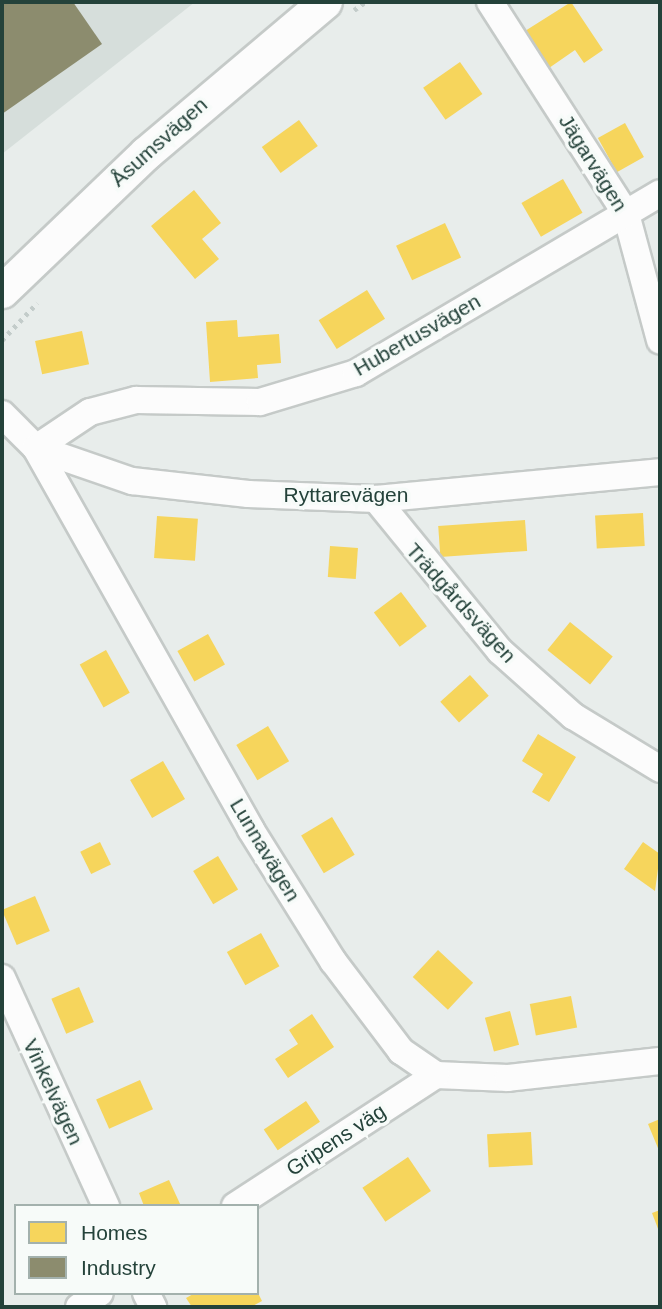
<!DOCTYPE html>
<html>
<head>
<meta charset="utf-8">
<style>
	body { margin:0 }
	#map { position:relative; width:662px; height:1309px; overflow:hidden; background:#e8edeb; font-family:Arial,sans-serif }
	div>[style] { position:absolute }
	.built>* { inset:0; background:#d6dedb }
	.homes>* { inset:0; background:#f6d55c; transform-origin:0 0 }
	.industry>* { inset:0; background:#8c8c6e }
	.path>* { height:4.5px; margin-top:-2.25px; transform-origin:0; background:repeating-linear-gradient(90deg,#c3ccca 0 3.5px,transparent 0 8.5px) }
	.roads { filter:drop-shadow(2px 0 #c5cac8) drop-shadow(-2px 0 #c5cac8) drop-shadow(0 2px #c5cac8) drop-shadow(0 -2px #c5cac8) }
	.minor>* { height:26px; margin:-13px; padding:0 13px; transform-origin:13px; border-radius:13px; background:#fcfcfc }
	.tertiary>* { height:33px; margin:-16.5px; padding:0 16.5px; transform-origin:16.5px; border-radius:16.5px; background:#fcfcfc }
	span { translate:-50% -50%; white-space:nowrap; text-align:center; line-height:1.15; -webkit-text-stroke:7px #f7fbf9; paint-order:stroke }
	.street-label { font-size:21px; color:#24423a }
	.frame { position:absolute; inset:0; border:4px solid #24423a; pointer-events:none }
	.legend { position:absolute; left:14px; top:1204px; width:245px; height:91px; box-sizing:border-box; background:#f7fbf9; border:2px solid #a3b1ad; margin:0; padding:9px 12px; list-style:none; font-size:21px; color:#24423a }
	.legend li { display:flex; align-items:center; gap:14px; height:35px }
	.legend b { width:35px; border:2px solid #a3b1ad }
</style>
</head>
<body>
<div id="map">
	<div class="built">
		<div style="clip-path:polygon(2px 2px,195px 2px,2px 154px)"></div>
	</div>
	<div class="homes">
		<div style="clip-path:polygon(571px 2px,603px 50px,584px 63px,575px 50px,549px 68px,525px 31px)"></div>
		<div style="left:460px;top:62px;width:39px;height:45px;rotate:55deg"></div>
		<div style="left:299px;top:120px;width:32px;height:46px;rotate:54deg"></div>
		<div style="left:625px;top:123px;width:39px;height:31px;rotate:61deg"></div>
		<div style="left:563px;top:179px;width:39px;height:48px;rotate:60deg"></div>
		<div style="clip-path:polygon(194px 190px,221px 223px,202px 239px,219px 259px,195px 279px,151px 226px)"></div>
		<div style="left:445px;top:223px;width:38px;height:54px;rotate:65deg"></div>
		<div style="left:367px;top:290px;width:34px;height:57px;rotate:58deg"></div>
		<div style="clip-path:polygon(237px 320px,238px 337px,279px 334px,281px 363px,257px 365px,258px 378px,210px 382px,206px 322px)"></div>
		<div style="left:82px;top:331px;width:34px;height:48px;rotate:78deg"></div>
		<div style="left:643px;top:513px;width:33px;height:48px;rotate:87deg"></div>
		<div style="left:157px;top:516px;width:41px;height:42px;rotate:4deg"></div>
		<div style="left:525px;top:520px;width:31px;height:87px;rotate:86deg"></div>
		<div style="left:330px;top:546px;width:28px;height:31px;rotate:4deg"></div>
		<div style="left:401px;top:592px;width:43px;height:34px;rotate:53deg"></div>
		<div style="left:570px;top:622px;width:55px;height:36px;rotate:39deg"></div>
		<div style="left:208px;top:634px;width:35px;height:35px;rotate:61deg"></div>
		<div style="left:106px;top:650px;width:49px;height:30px;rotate:61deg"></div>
		<div style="left:470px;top:675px;width:28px;height:40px;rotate:48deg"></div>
		<div style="left:268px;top:726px;width:41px;height:37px;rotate:59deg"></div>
		<div style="clip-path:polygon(538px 734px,576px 757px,549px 802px,532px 792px,543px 774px,522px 761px)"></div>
		<div style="left:163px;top:761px;width:44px;height:38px;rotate:60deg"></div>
		<div style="left:332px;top:817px;width:44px;height:36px;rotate:59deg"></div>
		<div style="left:100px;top:842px;width:25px;height:22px;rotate:64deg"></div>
		<div style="clip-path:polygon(643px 842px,660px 854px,655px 891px,624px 869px)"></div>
		<div style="left:218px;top:856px;width:39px;height:29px;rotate:59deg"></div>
		<div style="left:35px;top:896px;width:38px;height:36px;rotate:67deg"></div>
		<div style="left:261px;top:933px;width:38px;height:39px;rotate:61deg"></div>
		<div style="left:438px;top:950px;width:48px;height:37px;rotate:43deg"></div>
		<div style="left:79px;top:987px;width:38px;height:30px;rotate:67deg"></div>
		<div style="left:571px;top:996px;width:32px;height:42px;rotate:79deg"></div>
		<div style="left:510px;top:1011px;width:35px;height:26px;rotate:75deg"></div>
		<div style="clip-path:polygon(312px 1014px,334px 1047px,288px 1078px,275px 1059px,298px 1044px,289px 1030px)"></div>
		<div style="left:140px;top:1080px;width:32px;height:48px;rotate:66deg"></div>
		<div style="left:306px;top:1101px;width:25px;height:51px;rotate:56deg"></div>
		<div style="clip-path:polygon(660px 1119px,660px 1153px,648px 1124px)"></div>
		<div style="left:531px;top:1132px;width:33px;height:44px;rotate:87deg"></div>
		<div style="left:408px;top:1157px;width:41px;height:55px;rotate:56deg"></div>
		<div style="clip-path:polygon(169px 1180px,181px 1206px,144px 1206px,139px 1193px)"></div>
		<div style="clip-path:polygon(660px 1210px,660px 1234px,652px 1213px)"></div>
		<div style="clip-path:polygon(195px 1293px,258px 1293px,262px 1301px,251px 1307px,192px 1307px,186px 1298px)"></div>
	</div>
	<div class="industry">
		<div style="clip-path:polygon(2px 2px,73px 2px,102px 44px,2px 114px)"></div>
	</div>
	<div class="path">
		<div style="left:354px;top:10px;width:14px;rotate:-36deg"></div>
		<div style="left:2px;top:340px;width:51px;rotate:-46.6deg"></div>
	</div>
	<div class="roads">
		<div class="minor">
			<div style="left:490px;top:2px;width:252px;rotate:57.3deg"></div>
			<div style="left:626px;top:214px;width:131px;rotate:74.9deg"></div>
			<div style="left:2px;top:414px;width:48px;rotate:45deg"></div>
			<div style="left:36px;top:448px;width:438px;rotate:60.6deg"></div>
			<div style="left:251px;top:830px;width:155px;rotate:58deg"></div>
			<div style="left:333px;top:961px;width:113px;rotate:52.9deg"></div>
			<div style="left:401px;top:1051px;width:42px;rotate:34.4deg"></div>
			<div style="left:436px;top:1075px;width:72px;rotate:2.4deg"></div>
			<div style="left:508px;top:1078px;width:153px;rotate:-6.4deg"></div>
			<div style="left:36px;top:448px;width:65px;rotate:-33.7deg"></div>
			<div style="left:90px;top:412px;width:48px;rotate:-14.6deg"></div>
			<div style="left:136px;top:400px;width:124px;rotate:0.9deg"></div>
			<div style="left:260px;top:402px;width:100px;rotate:-16.8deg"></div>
			<div style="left:356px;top:373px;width:353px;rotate:-30.6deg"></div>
			<div style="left:36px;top:448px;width:102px;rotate:19deg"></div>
			<div style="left:132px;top:481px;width:117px;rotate:6.4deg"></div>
			<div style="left:248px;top:494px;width:128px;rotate:2.2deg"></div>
			<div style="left:376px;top:499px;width:285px;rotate:-5.4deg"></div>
			<div style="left:376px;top:499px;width:196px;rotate:50.8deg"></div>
			<div style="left:500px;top:651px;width:98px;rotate:41.7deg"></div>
			<div style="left:573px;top:716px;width:102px;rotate:31.3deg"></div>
			<div style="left:2px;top:978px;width:251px;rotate:65.5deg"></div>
			<div style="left:235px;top:1206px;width:240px;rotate:-33.1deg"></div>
			<div style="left:146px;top:1293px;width:16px;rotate:63deg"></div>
			<div style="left:79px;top:1307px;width:25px;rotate:-34deg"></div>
		</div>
		<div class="tertiary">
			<div style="left:2px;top:291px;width:199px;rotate:-43.8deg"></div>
			<div style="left:146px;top:153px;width:234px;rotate:-40.2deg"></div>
		</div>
	</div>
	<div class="street-label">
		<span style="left:159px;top:142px;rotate:-42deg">Åsumsvägen</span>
		<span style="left:593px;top:163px;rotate:58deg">Jägarvägen</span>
		<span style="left:417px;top:335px;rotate:-30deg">Hubertusvägen</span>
		<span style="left:346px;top:495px">Ryttarevägen</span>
		<span style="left:461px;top:603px;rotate:48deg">Trädgårdsvägen</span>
		<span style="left:265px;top:850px;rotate:59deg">Lunnavägen</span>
		<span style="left:53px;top:1092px;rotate:65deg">Vinkelvägen</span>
		<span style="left:336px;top:1140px;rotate:-33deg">Gripens väg</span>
	</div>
	<div class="frame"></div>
	<ul class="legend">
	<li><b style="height:19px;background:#f6d55c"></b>Homes</li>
	<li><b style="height:19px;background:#8c8c6e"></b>Industry</li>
	</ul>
</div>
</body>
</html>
